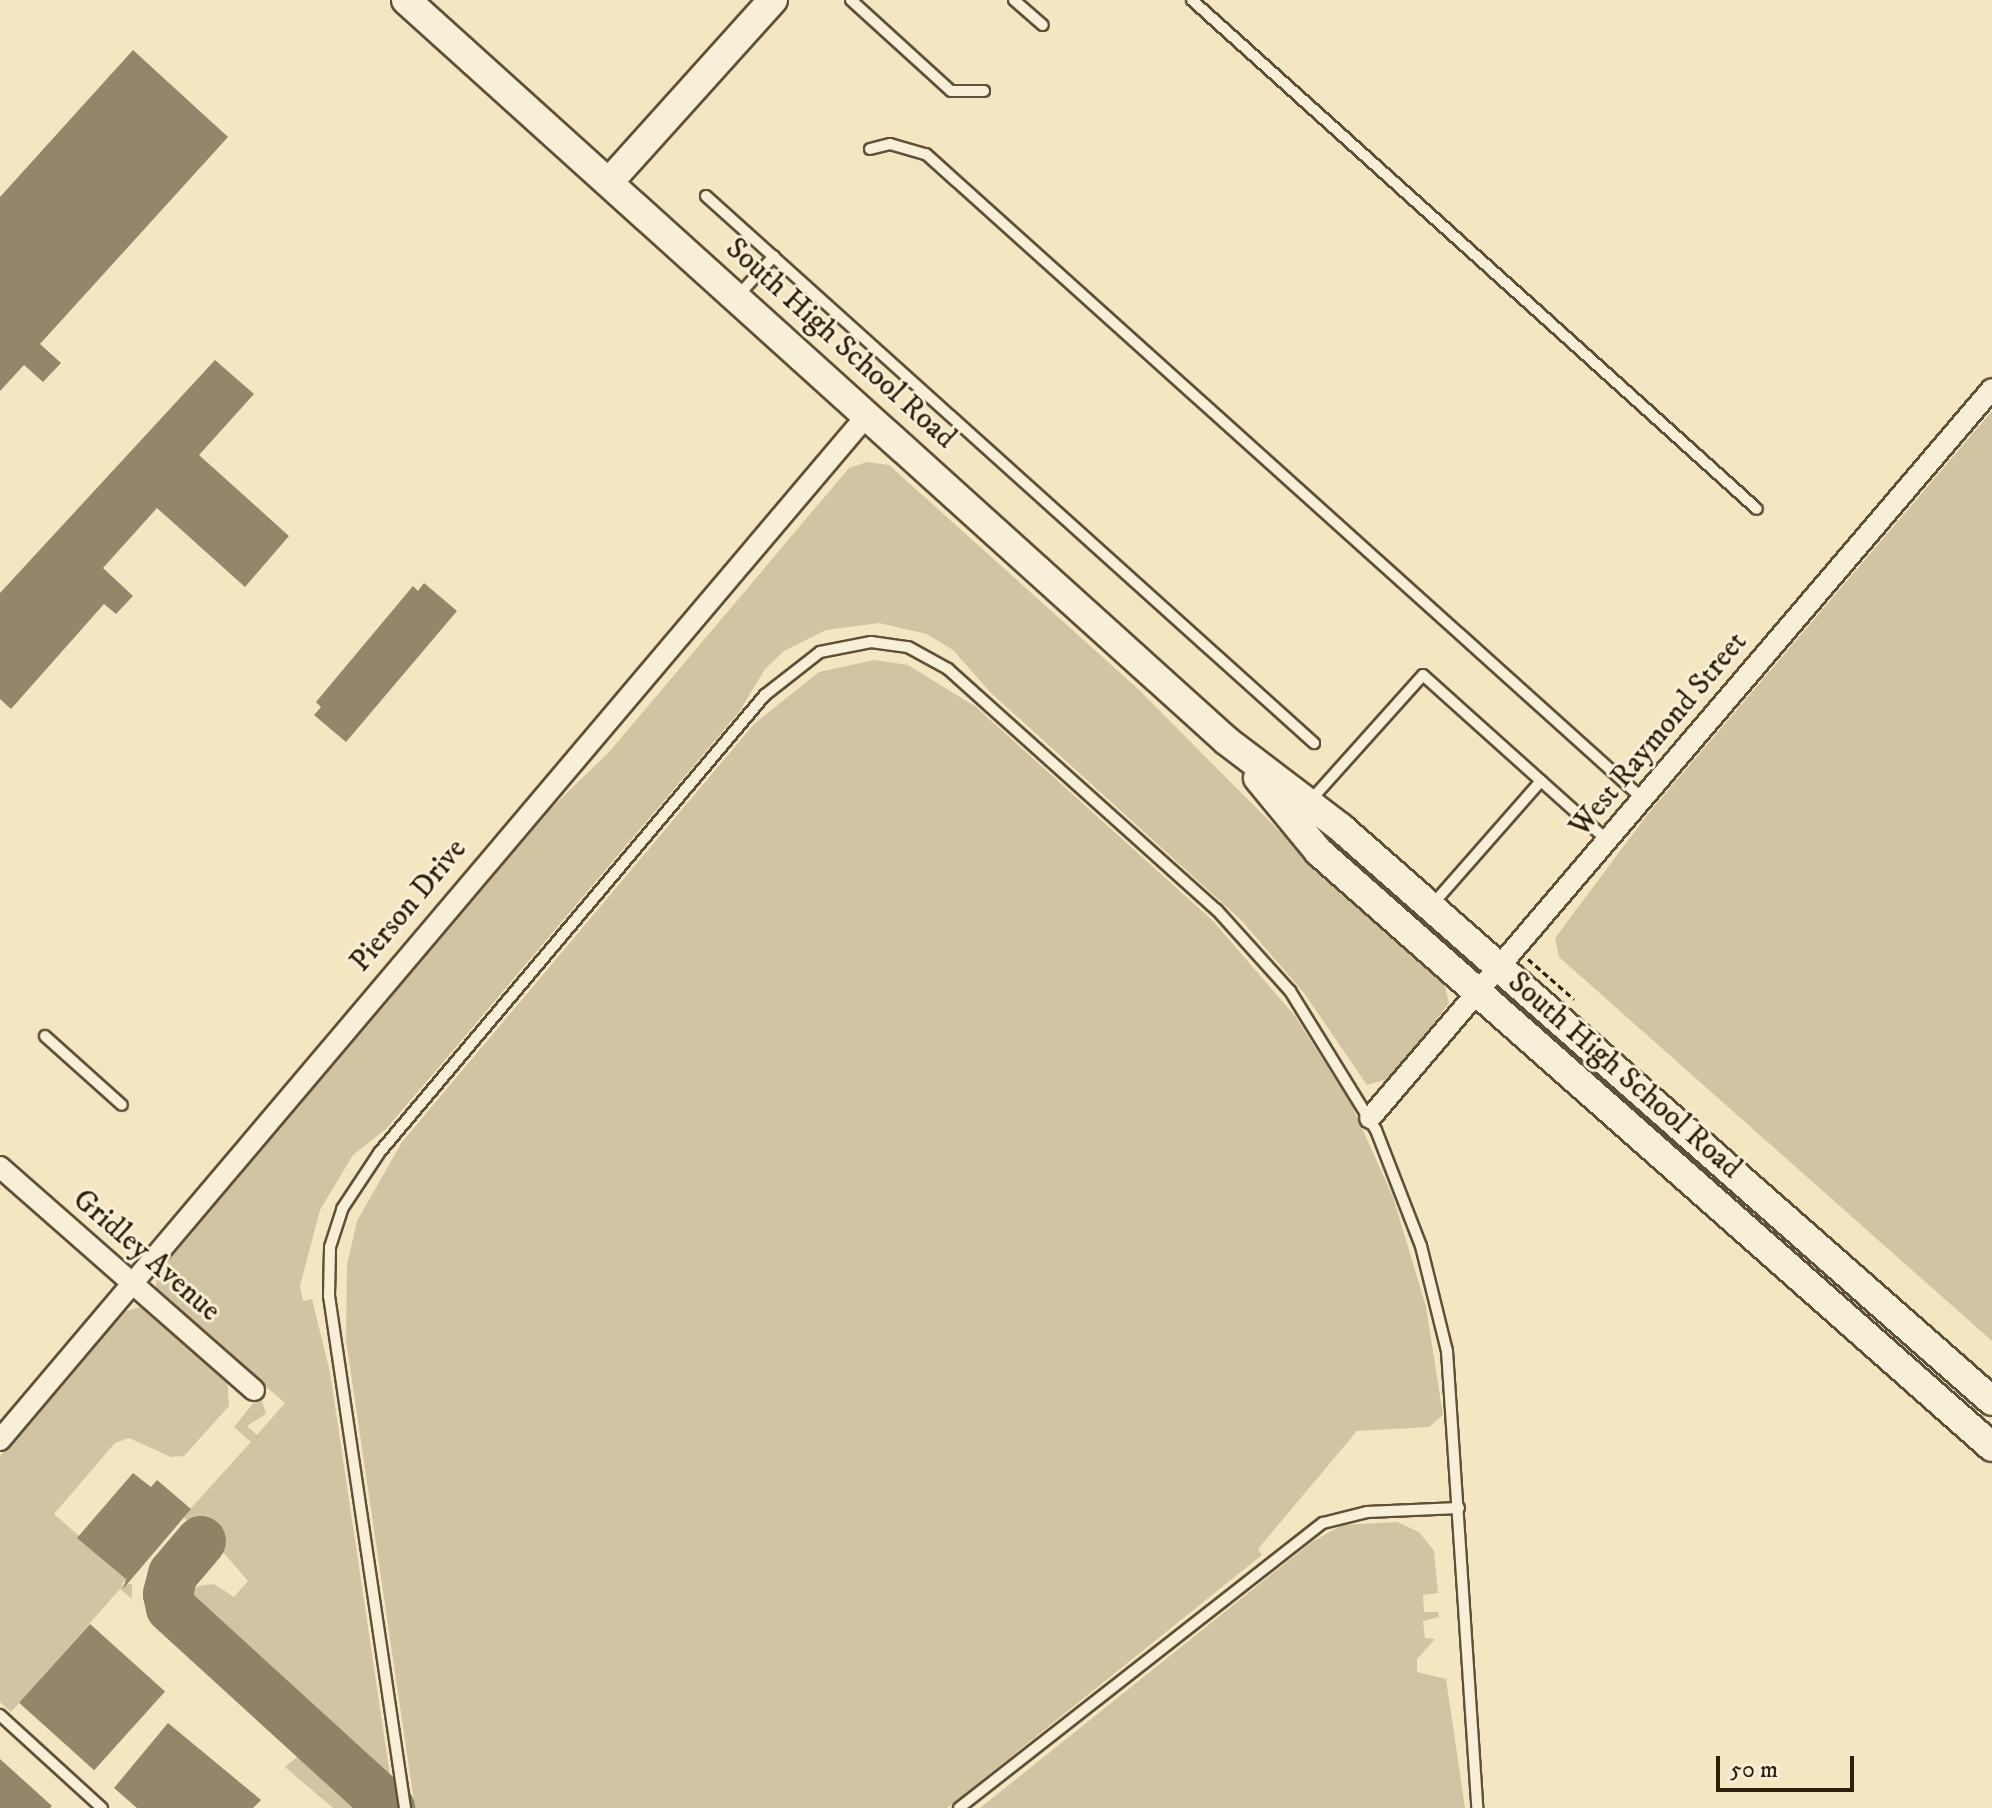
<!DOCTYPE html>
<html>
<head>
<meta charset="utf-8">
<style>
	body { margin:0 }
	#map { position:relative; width:1992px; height:1808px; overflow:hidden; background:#f3e6c1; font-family:"IM FELL DW Pica",serif }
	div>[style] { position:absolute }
	.green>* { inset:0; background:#d2c4a2 }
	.taxiway>* { height:50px; margin:-25px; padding:0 25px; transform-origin:25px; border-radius:25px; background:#908266 }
	.building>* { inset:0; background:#94866a; transform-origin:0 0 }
	.path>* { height:3px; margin-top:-1.5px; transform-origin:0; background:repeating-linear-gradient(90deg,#2e1e0b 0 6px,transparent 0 10px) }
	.roads { filter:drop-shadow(2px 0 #5f5038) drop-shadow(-2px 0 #5f5038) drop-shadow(0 2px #5f5038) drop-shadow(0 -2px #5f5038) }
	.lane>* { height:10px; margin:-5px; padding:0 5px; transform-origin:5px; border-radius:5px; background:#f7efd7 }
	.street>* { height:20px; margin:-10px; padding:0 10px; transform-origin:10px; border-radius:10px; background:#f7efd7 }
	.secondary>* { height:28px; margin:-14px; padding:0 14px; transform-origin:14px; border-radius:14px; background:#f7efd7 }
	span { translate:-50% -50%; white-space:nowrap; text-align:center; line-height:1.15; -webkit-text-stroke:6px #f7efd7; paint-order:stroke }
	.street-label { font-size:30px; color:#2e1e0b }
	.scale { position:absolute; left:1716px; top:1756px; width:138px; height:36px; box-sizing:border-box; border:4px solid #2e1e0b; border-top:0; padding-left:10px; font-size:24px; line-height:28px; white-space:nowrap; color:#2e1e0b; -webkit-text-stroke:6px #f7efd7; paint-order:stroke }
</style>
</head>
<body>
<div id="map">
	<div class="green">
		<div style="clip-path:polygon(1992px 411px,1992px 1341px,1559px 957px,1555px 938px,1647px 815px)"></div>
		<div style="clip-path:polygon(867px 462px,889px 465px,1138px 689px,1302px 854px,1443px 979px,1449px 1003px,1391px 1078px,1367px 1085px,1304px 993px,1241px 920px,990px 692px,953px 650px,927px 634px,879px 623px,826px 630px,784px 651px,765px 669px,739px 712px,439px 1067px,386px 1129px,353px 1155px,320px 1210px,300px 1286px,303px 1301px,312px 1299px,330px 1372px,392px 1789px,192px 1608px,191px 1594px,198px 1586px,214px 1584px,234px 1597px,248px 1581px,215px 1543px,220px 1536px,213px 1530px,207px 1536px,183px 1517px,251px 1442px,234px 1427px,254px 1402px,262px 1401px,266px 1414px,247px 1426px,257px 1435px,285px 1403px,155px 1291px,158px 1271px,536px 823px,610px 751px,849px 468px)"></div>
		<div style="clip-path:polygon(874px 660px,908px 665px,976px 707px,1213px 921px,1295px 1016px,1351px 1104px,1393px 1197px,1426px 1307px,1443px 1415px,1429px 1427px,1357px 1431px,1258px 1549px,1262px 1555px,947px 1808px,415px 1808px,346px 1340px,347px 1265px,357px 1221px,402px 1142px,754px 724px,819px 672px)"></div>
		<div style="clip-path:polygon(143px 1306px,227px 1376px,229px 1406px,184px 1456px,171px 1457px,129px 1438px,115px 1443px,54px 1514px,127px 1578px,121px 1585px,132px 1584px,132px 1599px,120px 1589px,11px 1712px,0 1702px,0 1456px,120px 1313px)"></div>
		<div style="clip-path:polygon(1397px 1522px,1419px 1532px,1434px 1551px,1438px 1593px,1423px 1595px,1424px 1612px,1438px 1612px,1439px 1617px,1423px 1621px,1425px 1638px,1435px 1639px,1417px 1659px,1417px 1672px,1446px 1679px,1465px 1808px,980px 1808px,1312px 1542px,1342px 1525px)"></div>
		<div style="clip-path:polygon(303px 1752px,366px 1808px,333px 1808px,285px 1767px)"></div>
	</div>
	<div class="taxiway">
		<div style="left:201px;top:1541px;width:43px;rotate:130.3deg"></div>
		<div style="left:173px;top:1574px;width:21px;rotate:104deg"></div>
		<div style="left:168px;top:1594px;width:14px;rotate:78deg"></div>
		<div style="left:171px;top:1608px;width:297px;rotate:42.4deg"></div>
	</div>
	<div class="building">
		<div style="clip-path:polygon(133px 50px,228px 137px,40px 344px,61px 363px,43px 382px,24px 365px,0 391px,0 197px)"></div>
		<div style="clip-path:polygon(215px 360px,254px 394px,199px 455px,289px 536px,245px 587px,157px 508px,103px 568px,133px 596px,116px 614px,104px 604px,11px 709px,0 699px,0 593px)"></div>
		<div style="clip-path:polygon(424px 583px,457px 611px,346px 742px,314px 715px,321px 707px,316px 702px,413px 586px,418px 591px)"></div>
		<div style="clip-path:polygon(133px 1473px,151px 1487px,157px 1480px,191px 1509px,123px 1589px,126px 1579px,77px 1538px)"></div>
		<div style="left:90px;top:1624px;width:101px;height:106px;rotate:42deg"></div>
		<div style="clip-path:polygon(168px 1723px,261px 1800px,253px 1808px,137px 1808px,114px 1788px)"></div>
		<div style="clip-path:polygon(0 1759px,52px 1806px,50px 1808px,0 1808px)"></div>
	</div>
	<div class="path">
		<div style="left:1528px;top:959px;width:61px;rotate:41deg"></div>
	</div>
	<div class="roads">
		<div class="lane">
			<div style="left:851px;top:0;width:135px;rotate:42.3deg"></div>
			<div style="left:951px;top:91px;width:33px"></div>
			<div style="left:1014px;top:0;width:38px;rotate:41deg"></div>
			<div style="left:1192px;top:0;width:760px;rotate:42.02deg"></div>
			<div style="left:870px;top:149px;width:21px;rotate:-14deg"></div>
			<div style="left:890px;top:144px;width:37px;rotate:16deg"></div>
			<div style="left:926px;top:154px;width:964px;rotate:41.97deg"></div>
			<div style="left:706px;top:196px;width:818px;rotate:41.98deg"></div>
			<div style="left:737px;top:297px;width:55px;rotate:-47.9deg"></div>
			<div style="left:1310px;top:801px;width:169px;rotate:-48.1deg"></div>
			<div style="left:1423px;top:675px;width:249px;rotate:41.9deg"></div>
			<div style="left:1432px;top:905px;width:165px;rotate:-48.7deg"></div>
			<div style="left:45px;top:1036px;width:103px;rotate:41.9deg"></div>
			<div style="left:0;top:1715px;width:138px;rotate:42.4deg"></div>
			<div style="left:405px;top:1808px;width:518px;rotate:-98.44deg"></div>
			<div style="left:329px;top:1296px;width:49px;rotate:-88.8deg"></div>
			<div style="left:330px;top:1247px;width:40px;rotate:-72deg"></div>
			<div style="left:342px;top:1209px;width:67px;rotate:-56.5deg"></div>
			<div style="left:379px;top:1153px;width:599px;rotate:-49.88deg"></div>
			<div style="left:765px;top:695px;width:70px;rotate:-38deg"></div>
			<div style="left:820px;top:652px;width:52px;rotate:-11.1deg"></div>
			<div style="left:871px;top:642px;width:37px;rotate:8deg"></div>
			<div style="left:908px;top:647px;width:46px;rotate:28.8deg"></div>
			<div style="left:948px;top:669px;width:361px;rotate:41.9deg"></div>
			<div style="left:1217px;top:910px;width:109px;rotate:48deg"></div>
			<div style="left:1290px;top:991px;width:163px;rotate:58.3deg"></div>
			<div style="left:1376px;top:1130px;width:124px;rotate:68.8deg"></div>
			<div style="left:1421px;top:1246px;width:108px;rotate:76.1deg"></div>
			<div style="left:1447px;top:1351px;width:458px;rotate:86.2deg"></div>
			<div style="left:959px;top:1808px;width:462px;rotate:-38.1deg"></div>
			<div style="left:1323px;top:1523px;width:45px;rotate:-14deg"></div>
			<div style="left:1367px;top:1512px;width:92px;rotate:-2.5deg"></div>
		</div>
		<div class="street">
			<div style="left:1370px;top:1118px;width:958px;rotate:-49.53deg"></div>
			<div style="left:0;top:1167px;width:338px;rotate:41.3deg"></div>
			<div style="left:0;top:1440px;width:1343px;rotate:-49.77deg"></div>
		</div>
		<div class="secondary">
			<div style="left:406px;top:0;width:1106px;rotate:42.07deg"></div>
			<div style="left:1227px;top:741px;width:143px;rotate:37.3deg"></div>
			<div style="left:1341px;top:828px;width:867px;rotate:41.35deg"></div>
			<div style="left:609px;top:182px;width:245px;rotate:-48deg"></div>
			<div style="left:1258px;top:778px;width:96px;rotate:50.5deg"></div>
			<div style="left:1319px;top:852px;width:898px;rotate:41.48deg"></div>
		</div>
	</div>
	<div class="street-label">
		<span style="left:840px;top:344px;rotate:42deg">South High School Road</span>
		<span style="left:1659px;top:735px;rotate:-50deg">West Raymond Street</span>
		<span style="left:409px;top:906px;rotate:-50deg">Pierson Drive</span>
		<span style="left:1624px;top:1076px;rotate:41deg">South High School Road</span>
		<span style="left:146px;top:1256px;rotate:41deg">Gridley Avenue</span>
	</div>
	<div class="scale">50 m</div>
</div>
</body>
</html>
